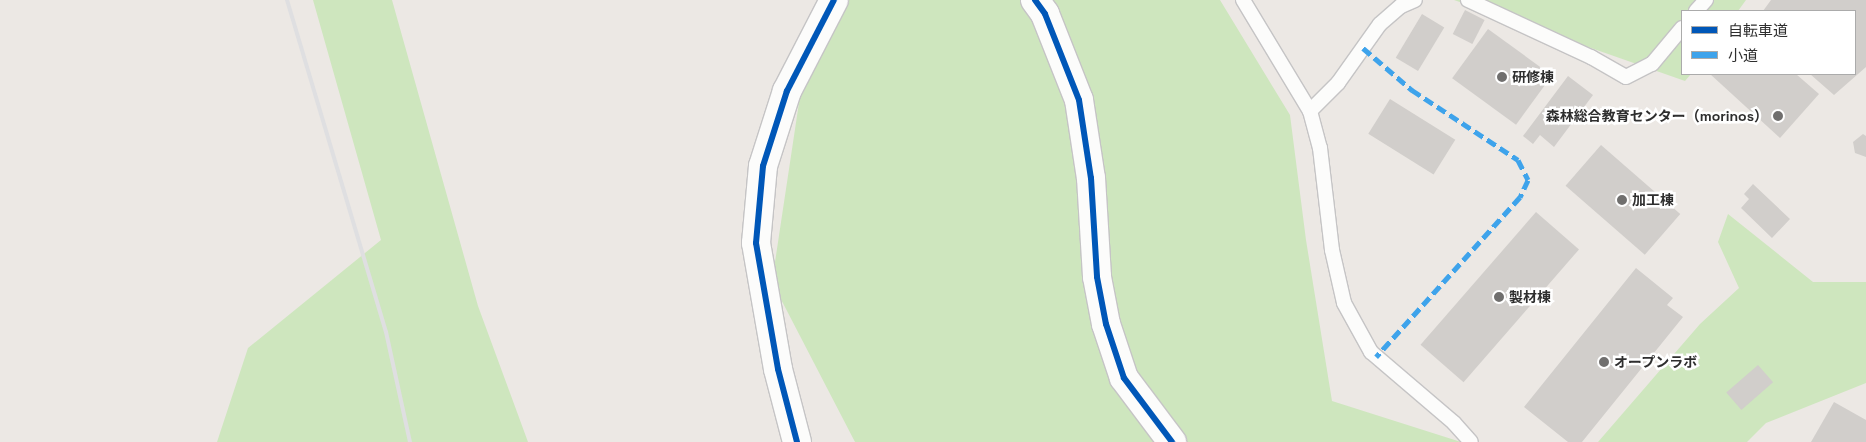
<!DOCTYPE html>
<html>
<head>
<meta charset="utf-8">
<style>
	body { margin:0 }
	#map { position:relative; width:1866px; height:442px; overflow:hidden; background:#ece8e4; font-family:"Space Grotesk","Noto Sans JP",sans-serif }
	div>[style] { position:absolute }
	.green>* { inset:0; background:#cee6be }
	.building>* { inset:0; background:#d1cecb; transform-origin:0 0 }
	.roads { filter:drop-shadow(1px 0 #c5c4c5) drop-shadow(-1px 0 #c5c4c5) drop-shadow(0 1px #c5c4c5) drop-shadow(0 -1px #c5c4c5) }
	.service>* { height:14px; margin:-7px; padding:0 7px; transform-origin:7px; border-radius:7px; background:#fcfcfb }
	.minor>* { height:28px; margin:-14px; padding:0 14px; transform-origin:14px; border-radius:14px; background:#fcfcfb }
	.tertiary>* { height:28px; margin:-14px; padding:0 14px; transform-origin:14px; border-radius:14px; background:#fcfcfb }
	.rail>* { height:4px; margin:-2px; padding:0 2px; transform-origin:2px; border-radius:2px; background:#dfdfe1 }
	.quiet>* { height:5px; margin-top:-2.5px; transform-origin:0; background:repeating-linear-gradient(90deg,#3ea3eb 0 10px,transparent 0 15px) }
	.cycleway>* { height:6px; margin:-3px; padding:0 3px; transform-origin:3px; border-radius:3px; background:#0057b8 }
	.dots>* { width:14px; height:14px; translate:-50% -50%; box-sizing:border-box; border:2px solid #fff; border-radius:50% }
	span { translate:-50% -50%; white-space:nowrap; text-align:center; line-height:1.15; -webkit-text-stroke:5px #fff; paint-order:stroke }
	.poi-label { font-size:14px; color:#2e2e2e; font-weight:700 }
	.left { translate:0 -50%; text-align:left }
	.right { translate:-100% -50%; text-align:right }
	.legend { position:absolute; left:1681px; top:10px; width:175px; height:65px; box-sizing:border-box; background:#fff; border:1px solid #ababab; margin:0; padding:6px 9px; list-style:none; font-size:15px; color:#2e2e2e }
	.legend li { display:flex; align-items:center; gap:10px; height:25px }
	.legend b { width:25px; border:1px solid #ababab }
</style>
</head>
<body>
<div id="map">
	<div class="green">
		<div style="clip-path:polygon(313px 0,392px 0,478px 306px,528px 442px,217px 442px,248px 348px,381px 240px)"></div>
		<div style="clip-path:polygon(848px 0,1220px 0,1290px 115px,1306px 240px,1332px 401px,1461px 442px,855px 442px,772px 282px,800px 96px)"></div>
		<div style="clip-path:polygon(1454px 0,1746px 0,1738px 11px,1682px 11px,1682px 74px,1691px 74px,1685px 81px)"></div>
		<div style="clip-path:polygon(1728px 214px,1813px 282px,1866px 282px,1866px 383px,1766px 423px,1747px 442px,1598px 442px,1700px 324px,1739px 288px,1718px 242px)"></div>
	</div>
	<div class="building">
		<div style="clip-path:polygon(1771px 0,1866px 0,1866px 67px,1834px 95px,1810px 74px,1855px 74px,1855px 11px,1763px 11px)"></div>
		<div style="left:1465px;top:10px;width:22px;height:27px;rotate:27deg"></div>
		<div style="left:1422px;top:14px;width:26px;height:51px;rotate:31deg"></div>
		<div style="left:1488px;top:29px;width:79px;height:61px;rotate:36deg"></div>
		<div style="clip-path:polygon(1710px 74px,1796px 74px,1819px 94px,1780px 138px)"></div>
		<div style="clip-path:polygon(1568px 76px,1593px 95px,1554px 147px,1540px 135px,1533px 144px,1523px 136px)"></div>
		<div style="left:1390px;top:99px;width:77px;height:41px;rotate:32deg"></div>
		<div style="clip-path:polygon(1863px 134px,1866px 136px,1866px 157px,1855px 153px,1853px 142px)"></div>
		<div style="left:1601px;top:145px;width:105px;height:54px;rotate:41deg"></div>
		<div style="clip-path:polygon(1753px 184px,1790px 219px,1772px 238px,1741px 208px,1749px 199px,1744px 194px)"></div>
		<div style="left:1536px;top:212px;width:57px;height:176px;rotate:41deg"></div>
		<div style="clip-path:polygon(1636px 268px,1673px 298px,1667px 305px,1683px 317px,1582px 442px,1568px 442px,1524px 407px)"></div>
		<div style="left:1758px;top:365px;width:23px;height:42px;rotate:49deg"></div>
		<div style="clip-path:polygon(1834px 402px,1866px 420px,1866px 442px,1811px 442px)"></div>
	</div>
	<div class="roads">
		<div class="service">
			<div style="left:1243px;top:0;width:130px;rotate:58.9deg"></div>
			<div style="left:1310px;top:111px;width:38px;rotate:75deg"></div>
			<div style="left:1320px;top:148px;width:103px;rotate:83.3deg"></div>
			<div style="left:1332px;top:250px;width:54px;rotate:77.2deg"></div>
			<div style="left:1344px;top:303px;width:56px;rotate:61.1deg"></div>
			<div style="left:1371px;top:352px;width:109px;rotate:40.5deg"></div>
			<div style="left:1454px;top:423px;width:25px;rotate:48deg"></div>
			<div style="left:1468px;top:0;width:136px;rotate:24.9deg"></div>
			<div style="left:1591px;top:57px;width:40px;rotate:29.7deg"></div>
			<div style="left:1626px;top:77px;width:29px;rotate:-27deg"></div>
			<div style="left:1652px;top:64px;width:47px;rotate:-50.2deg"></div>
			<div style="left:1696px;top:11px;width:15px;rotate:-48deg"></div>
			<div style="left:1310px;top:111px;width:40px;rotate:-45deg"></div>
			<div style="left:1338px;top:83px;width:72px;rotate:-54.6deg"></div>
			<div style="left:1380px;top:24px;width:28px;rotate:-41deg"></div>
			<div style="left:1401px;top:6px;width:15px;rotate:-23deg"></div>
		</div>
		<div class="minor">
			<div style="left:797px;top:442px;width:75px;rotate:-104.6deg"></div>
			<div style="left:778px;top:369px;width:128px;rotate:-99.9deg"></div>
			<div style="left:756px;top:243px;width:77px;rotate:-84.8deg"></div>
			<div style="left:763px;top:166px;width:79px;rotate:-72.3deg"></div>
			<div style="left:787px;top:91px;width:102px;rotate:-62.7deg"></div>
		</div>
		<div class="tertiary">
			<div style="left:1035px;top:0;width:17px;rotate:54deg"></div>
			<div style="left:1045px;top:14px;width:92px;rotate:68.4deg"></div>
			<div style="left:1079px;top:100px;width:79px;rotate:81.3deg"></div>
			<div style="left:1091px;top:178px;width:99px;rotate:86.5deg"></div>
			<div style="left:1097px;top:277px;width:48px;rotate:79.2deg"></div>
			<div style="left:1106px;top:324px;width:57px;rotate:71.6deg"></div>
			<div style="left:1124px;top:378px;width:80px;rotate:53.1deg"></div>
		</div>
	</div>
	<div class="rail">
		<div style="left:287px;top:0;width:346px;rotate:73.4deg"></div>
		<div style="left:386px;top:332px;width:113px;rotate:77.7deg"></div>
	</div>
	<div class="quiet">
		<div style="left:1363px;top:48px;width:65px;rotate:40.6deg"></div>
		<div style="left:1412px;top:90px;width:127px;rotate:33.4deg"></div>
		<div style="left:1518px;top:160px;width:22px;rotate:63deg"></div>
		<div style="left:1528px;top:180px;width:19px;rotate:115deg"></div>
		<div style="left:1520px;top:197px;width:215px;rotate:132deg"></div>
	</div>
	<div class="cycleway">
		<div style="left:1035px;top:0;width:17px;rotate:54deg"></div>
		<div style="left:1045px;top:14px;width:92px;rotate:68.4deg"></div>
		<div style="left:1079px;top:100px;width:79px;rotate:81.3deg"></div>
		<div style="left:1091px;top:178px;width:99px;rotate:86.5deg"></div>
		<div style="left:1097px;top:277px;width:48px;rotate:79.2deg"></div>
		<div style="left:1106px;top:324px;width:57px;rotate:71.6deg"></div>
		<div style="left:1124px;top:378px;width:80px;rotate:53.1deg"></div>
		<div style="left:797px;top:442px;width:75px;rotate:-104.6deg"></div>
		<div style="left:778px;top:369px;width:128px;rotate:-99.9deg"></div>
		<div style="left:756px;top:243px;width:77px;rotate:-84.8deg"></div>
		<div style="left:763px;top:166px;width:79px;rotate:-72.3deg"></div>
		<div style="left:787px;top:91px;width:102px;rotate:-62.7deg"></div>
	</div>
	<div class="dots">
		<div style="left:1502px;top:77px;background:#706f6e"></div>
		<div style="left:1778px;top:116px;background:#706f6e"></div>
		<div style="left:1622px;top:200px;background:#706f6e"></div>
		<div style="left:1499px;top:297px;background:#706f6e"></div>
		<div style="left:1604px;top:362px;background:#706f6e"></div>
	</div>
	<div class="poi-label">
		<span class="left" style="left:1512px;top:77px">研修棟</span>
		<span class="right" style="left:1768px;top:116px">森林総合教育センター（morinos）</span>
		<span class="left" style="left:1632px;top:200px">加工棟</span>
		<span class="left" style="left:1509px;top:297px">製材棟</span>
		<span class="left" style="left:1614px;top:362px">オープンラボ</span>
	</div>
	<ul class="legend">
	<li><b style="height:6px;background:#0057b8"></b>自転車道</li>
	<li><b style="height:6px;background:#3ea3eb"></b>小道</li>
	</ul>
</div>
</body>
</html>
